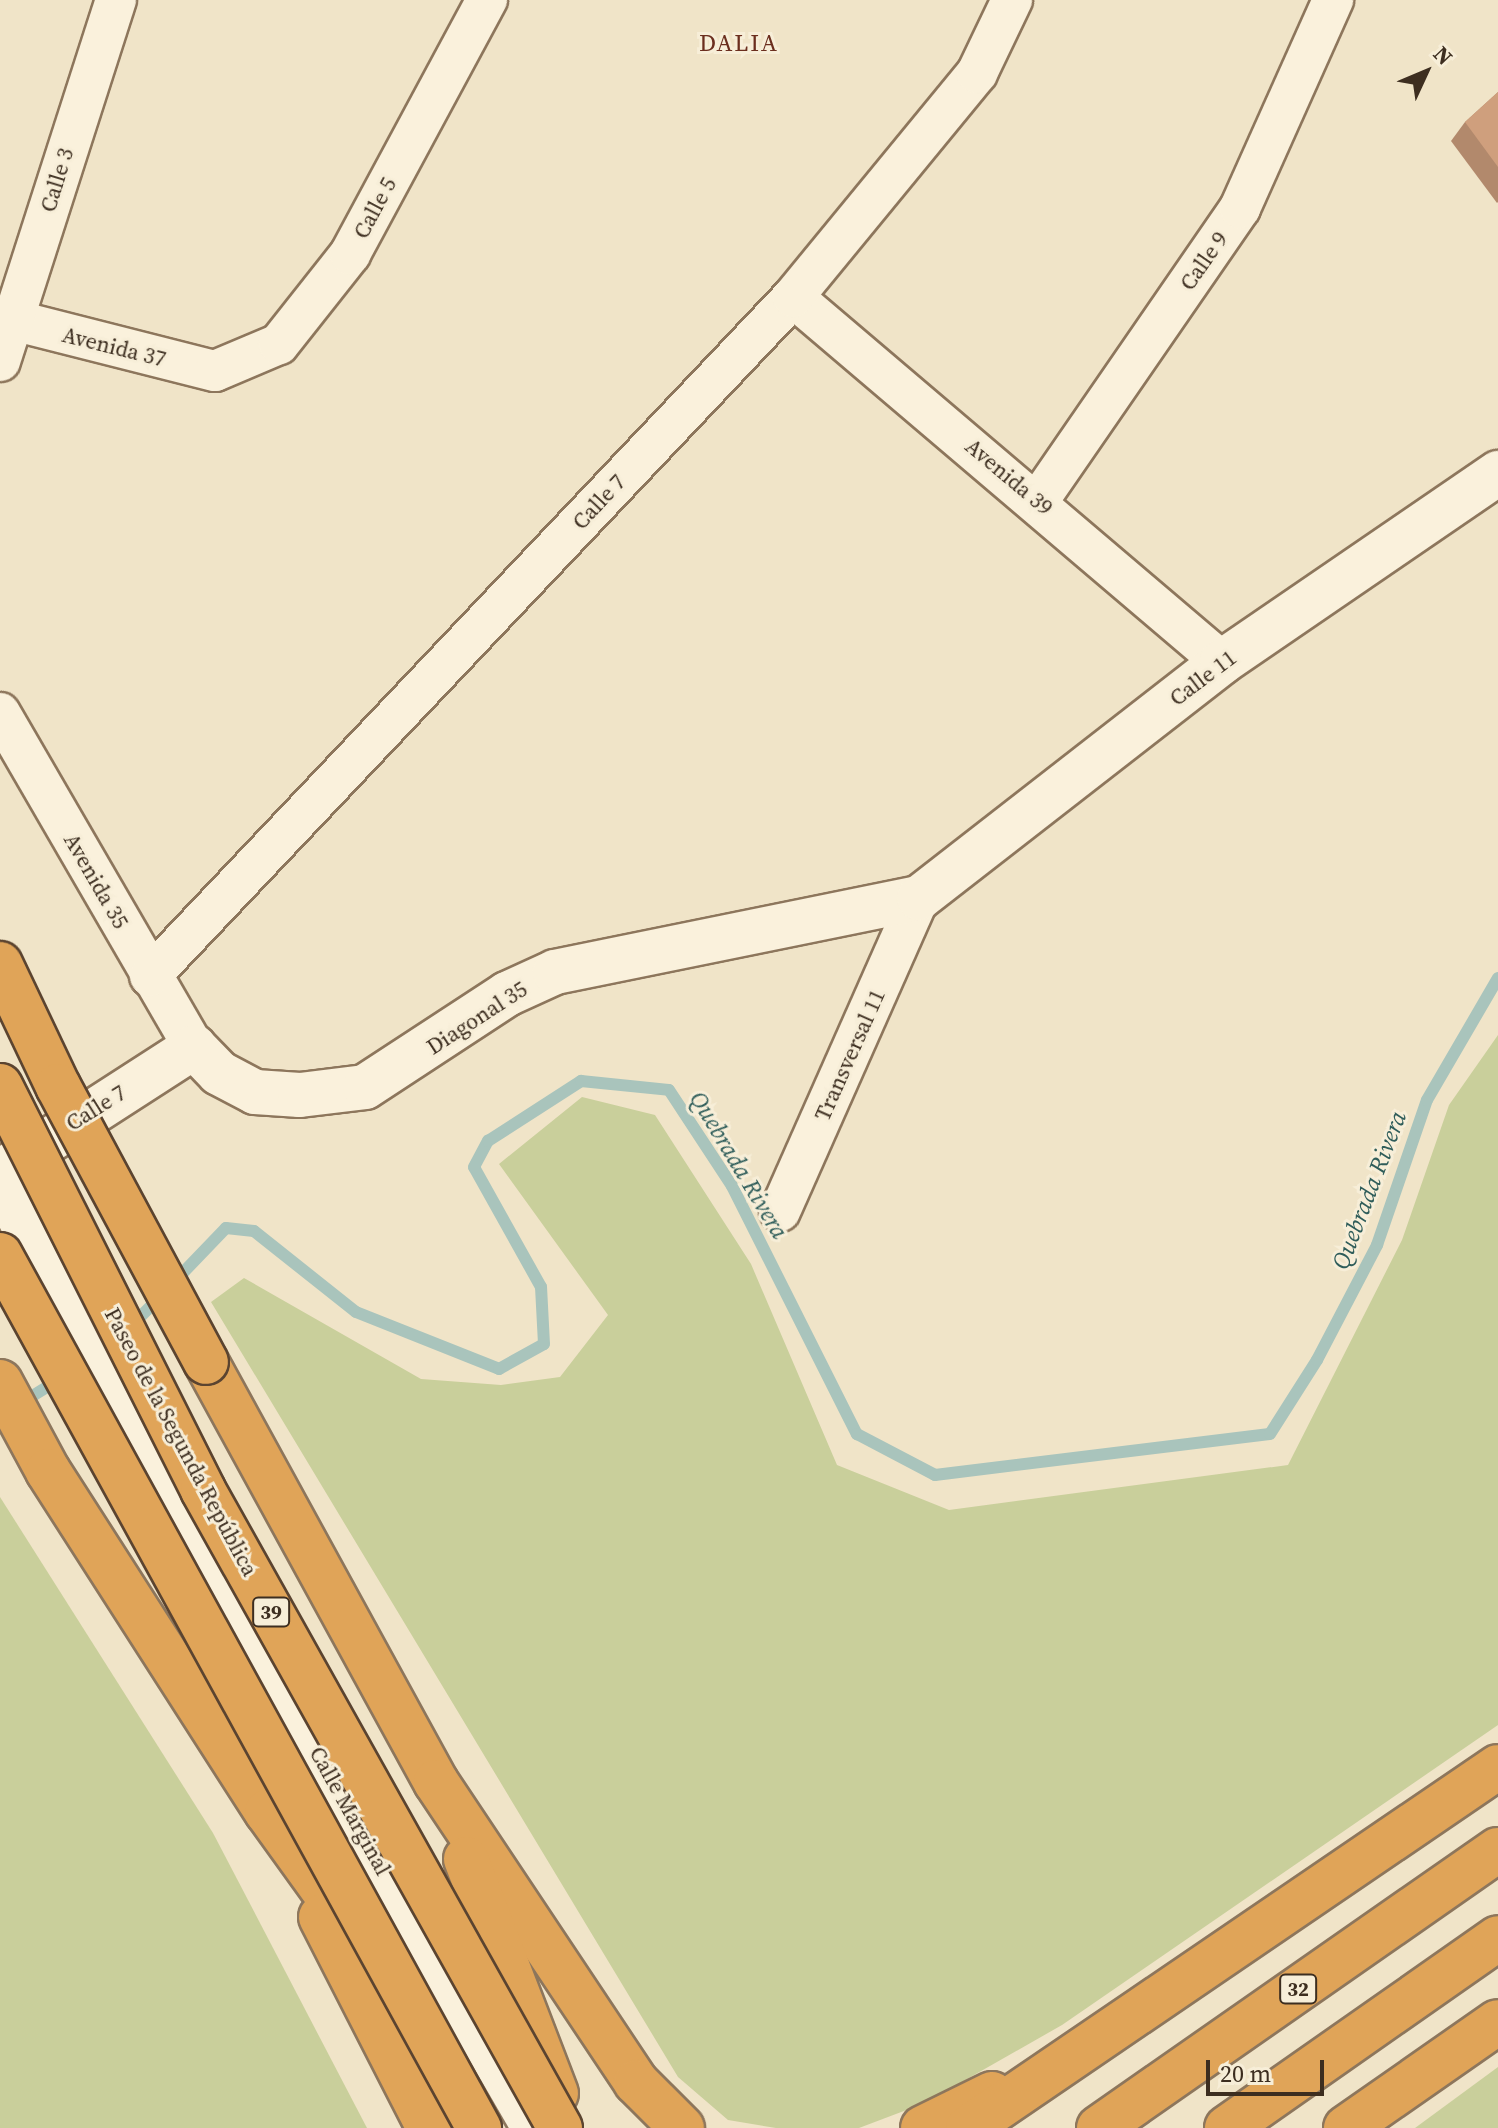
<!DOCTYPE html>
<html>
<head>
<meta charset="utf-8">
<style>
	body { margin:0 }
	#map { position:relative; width:1498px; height:2128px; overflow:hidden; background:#f0e4c8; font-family:"Source Serif 4",serif }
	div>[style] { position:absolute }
	.green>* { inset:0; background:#c9cf9b }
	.stream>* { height:12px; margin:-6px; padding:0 6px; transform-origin:6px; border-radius:6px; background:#a9c4bc }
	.roads { filter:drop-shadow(2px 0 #8d765c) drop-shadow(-2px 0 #8d765c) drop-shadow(0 2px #8d765c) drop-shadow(0 -2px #8d765c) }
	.street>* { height:40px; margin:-20px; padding:0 20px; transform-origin:20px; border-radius:20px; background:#faf1dc }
	.secondary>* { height:44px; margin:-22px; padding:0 22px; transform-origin:22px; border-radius:22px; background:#faf1dc }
	.highway>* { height:44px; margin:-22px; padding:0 22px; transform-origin:22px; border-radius:22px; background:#e0a458 }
	.bridges { filter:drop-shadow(2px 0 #5b4430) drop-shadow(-2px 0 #5b4430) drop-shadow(0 2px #5b4430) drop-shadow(0 -2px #5b4430) }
	.highway-bridge>* { height:44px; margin:-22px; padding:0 22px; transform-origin:22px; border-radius:22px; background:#e0a458 }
	.wall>* { inset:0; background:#b2896c }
	.building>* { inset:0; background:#cf9f7d }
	span { translate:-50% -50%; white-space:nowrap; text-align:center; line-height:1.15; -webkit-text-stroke:6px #f7eed8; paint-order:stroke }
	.shield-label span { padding:2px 6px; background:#f7eed8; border:2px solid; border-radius:6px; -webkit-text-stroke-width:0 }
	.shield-label { font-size:20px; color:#3d2e20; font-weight:700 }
	.street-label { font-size:22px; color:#3d2e20 }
	.neighbourhood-label { font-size:24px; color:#6b2e1e; letter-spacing:2px }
	.water-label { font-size:24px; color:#2f5d5a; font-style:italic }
	.north { position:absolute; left:1386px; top:32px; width:80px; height:80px; -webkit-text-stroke:6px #f7eed8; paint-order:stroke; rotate:46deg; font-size:22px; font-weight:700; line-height:32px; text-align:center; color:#3d2e20 }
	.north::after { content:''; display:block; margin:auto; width:28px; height:36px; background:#3d2e20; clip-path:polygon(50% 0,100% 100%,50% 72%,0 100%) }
	.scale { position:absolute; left:1206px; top:2060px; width:118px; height:36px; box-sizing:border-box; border:4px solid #3d2e20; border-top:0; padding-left:10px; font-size:24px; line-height:28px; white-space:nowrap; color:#3d2e20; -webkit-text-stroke:6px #f7eed8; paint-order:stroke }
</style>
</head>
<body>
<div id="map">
	<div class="green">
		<div style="clip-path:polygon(1498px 1035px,1498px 1725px,1062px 2025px,925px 2103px,859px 2128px,776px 2128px,728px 2120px,678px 2077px,211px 1302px,244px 1278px,421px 1379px,501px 1385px,560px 1377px,608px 1315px,499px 1164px,582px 1097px,655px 1115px,751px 1264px,837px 1465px,949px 1510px,1288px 1465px,1402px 1240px,1449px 1105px)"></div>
		<div style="clip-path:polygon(0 1497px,213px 1833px,367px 2128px,0 2128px)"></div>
		<div style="clip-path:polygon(1498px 2067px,1498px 2128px,1415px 2128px)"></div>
	</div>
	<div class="stream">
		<div style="left:174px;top:1282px;width:75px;rotate:-46.1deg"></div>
		<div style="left:226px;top:1228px;width:28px;rotate:6deg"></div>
		<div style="left:254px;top:1231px;width:130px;rotate:38.5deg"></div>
		<div style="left:356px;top:1312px;width:154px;rotate:21.7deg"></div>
		<div style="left:499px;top:1369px;width:51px;rotate:-29.1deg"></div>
		<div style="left:544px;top:1344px;width:57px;rotate:-93deg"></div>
		<div style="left:541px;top:1287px;width:137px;rotate:-119.2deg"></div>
		<div style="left:474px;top:1167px;width:30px;rotate:-62deg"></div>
		<div style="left:488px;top:1141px;width:111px;rotate:-32.8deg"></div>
		<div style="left:581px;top:1081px;width:88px;rotate:5.8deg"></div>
		<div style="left:669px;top:1090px;width:115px;rotate:56.7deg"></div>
		<div style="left:732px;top:1186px;width:278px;rotate:63.3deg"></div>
		<div style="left:857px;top:1434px;width:88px;rotate:27.7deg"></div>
		<div style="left:935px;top:1475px;width:337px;rotate:-7deg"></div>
		<div style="left:1270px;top:1434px;width:88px;rotate:-57.6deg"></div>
		<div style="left:1317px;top:1360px;width:130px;rotate:-62.4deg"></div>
		<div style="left:1377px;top:1245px;width:153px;rotate:-71deg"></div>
		<div style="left:1427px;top:1100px;width:141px;rotate:-59.8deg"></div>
		<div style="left:129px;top:1328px;width:45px;rotate:-45deg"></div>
		<div style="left:21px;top:1403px;width:46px;rotate:-31.6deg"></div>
	</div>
	<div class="roads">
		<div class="street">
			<div style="left:793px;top:297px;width:563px;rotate:40.39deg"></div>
			<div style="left:13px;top:320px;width:208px;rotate:14.2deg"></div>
			<div style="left:215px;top:371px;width:69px;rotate:-22.9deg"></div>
			<div style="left:279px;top:344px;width:115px;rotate:-51.7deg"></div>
			<div style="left:350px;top:254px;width:289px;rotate:-61.7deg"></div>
			<div style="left:0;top:361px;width:379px;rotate:-72.2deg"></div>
			<div style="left:1038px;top:501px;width:356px;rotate:-55.4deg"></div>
			<div style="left:1240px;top:208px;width:228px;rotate:-65.9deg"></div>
			<div style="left:0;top:713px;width:386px;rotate:59.9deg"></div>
			<div style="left:150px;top:976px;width:935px;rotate:-46.56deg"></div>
			<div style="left:793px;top:297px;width:290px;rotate:-50.6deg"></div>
			<div style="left:977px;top:73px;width:81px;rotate:-64.4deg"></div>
			<div style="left:0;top:1184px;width:140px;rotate:62.9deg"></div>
			<div style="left:64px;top:1309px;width:164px;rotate:59.5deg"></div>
			<div style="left:780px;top:1211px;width:342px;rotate:-66.1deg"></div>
			<div style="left:144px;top:1411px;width:84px;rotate:68.3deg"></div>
			<div style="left:175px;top:1489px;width:385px;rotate:61.6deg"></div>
			<div style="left:358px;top:1828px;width:347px;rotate:59.9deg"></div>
		</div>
		<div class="secondary">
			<div style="left:0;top:1172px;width:231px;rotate:-32.8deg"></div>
			<div style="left:194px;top:1047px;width:36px;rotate:46deg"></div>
			<div style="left:219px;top:1073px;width:41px;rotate:27.8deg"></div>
			<div style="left:255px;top:1092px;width:45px;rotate:3.8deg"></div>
			<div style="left:300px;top:1095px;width:65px;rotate:-7deg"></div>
			<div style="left:365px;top:1087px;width:170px;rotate:-33.2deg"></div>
			<div style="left:507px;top:994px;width:53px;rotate:-24.6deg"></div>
			<div style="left:555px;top:972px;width:371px;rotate:-11.5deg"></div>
			<div style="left:919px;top:898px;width:384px;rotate:-37.9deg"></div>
			<div style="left:1222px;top:662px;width:335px;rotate:-34.4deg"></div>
		</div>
		<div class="highway">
			<div style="left:206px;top:1362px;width:479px;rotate:61.3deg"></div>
			<div style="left:436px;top:1782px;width:361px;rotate:56.3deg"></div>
			<div style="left:636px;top:2082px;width:65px;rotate:45deg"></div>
			<div style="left:0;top:1382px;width:101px;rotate:61.7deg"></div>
			<div style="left:48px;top:1471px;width:405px;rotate:57.3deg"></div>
			<div style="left:267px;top:1812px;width:159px;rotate:54.2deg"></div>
			<div style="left:466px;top:1859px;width:251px;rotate:69deg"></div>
			<div style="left:321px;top:1917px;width:237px;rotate:62.9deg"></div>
			<div style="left:923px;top:2128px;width:77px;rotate:-26.2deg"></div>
			<div style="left:968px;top:2128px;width:641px;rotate:-34.26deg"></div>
			<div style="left:1099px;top:2128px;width:486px;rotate:-34.9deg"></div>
			<div style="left:1227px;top:2128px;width:331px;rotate:-35deg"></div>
			<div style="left:1346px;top:2128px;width:185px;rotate:-34.9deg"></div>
		</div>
	</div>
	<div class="bridges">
		<div class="highway-bridge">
			<div style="left:0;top:964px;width:135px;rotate:64.6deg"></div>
			<div style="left:58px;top:1086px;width:313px;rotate:61.8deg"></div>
			<div style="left:0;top:1086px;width:452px;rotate:63.3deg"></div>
			<div style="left:203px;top:1490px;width:731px;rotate:60.77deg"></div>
			<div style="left:0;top:1255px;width:996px;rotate:61.25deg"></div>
		</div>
	</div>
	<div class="wall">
		<div style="clip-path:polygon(1498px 92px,1498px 202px,1497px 203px,1451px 141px,1465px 122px)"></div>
	</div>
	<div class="building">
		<div style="clip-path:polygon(1498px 92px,1498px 167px,1465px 122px)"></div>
	</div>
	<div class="shield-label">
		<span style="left:271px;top:1612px">39</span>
		<span style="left:1298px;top:1989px">32</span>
	</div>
	<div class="street-label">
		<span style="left:57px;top:180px;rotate:-73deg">Calle 3</span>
		<span style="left:375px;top:208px;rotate:-62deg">Calle 5</span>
		<span style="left:1204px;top:261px;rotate:-55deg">Calle 9</span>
		<span style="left:114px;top:347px;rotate:14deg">Avenida 37</span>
		<span style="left:1009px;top:477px;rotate:40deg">Avenida 39</span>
		<span style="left:599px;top:502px;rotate:-47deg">Calle 7</span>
		<span style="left:1203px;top:678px;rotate:-37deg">Calle 11</span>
		<span style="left:96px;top:881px;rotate:60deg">Avenida 35</span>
		<span style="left:477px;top:1018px;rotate:-33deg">Diagonal 35</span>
		<span style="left:850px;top:1055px;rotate:-66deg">Transversal 11</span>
		<span style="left:96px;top:1108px;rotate:-32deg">Calle 7</span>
		<span style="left:181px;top:1442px;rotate:62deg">Paseo de la Segunda República</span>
		<span style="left:350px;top:1811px;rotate:61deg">Calle Marginal</span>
	</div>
	<div class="neighbourhood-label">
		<span style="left:739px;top:43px">DALIA</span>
	</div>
	<div class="water-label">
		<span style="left:739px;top:1165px;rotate:59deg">Quebrada Rivera</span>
		<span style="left:1369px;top:1190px;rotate:-69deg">Quebrada Rivera</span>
	</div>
	<div class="north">N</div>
	<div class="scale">20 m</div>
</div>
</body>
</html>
